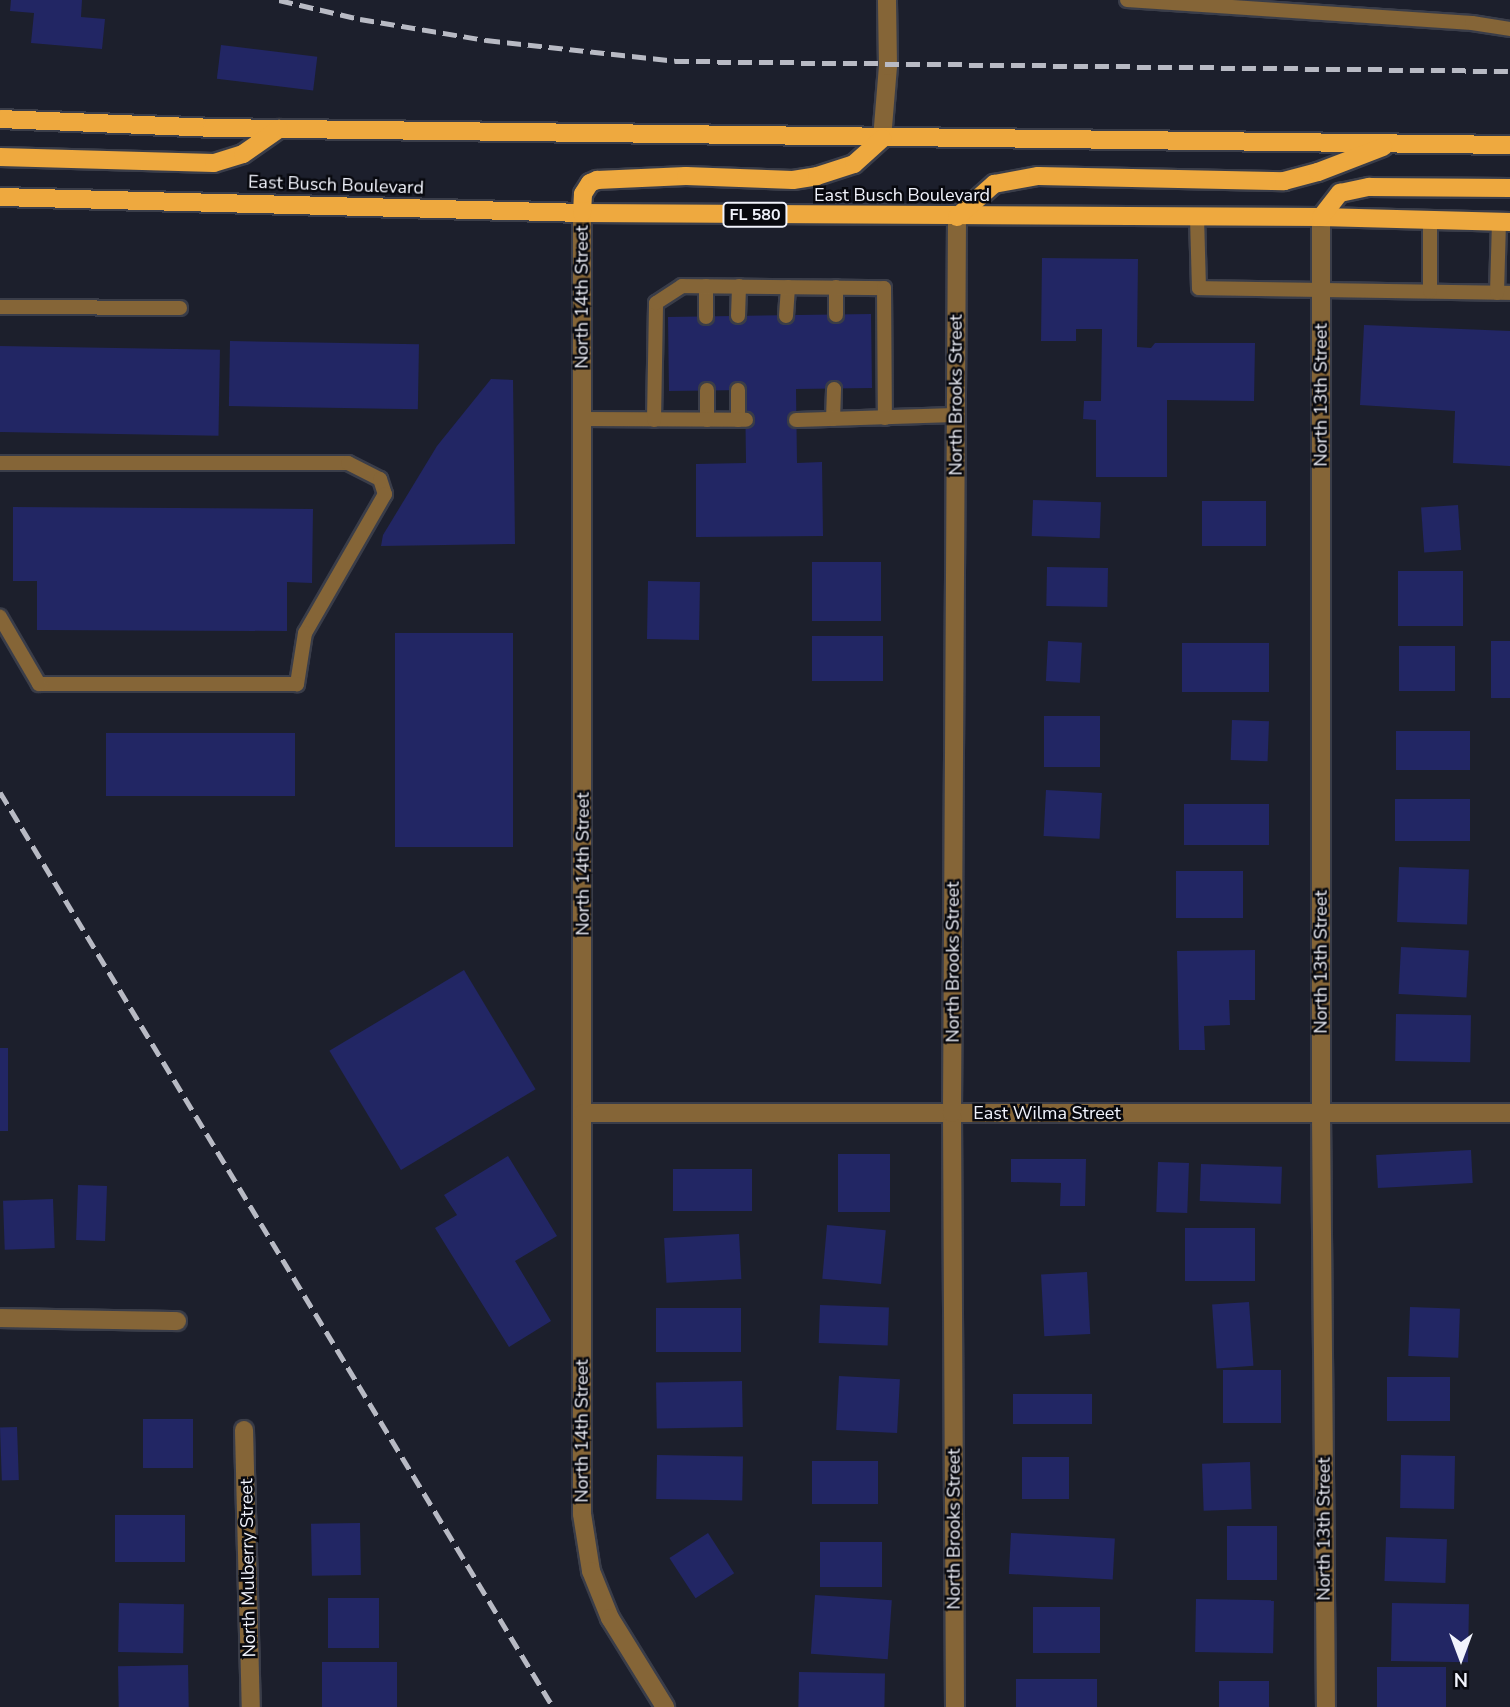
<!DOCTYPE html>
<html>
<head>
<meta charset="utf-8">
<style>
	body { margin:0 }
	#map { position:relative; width:1510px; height:1707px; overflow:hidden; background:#1c1f2c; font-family:"Nunito Sans",sans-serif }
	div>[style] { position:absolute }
	.building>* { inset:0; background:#222664; transform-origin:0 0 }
	.roads { filter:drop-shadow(2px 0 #3a3d49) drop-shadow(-2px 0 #3a3d49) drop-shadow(0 2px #3a3d49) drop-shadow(0 -2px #3a3d49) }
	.service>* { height:14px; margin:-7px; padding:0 7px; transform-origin:7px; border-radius:7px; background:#856537 }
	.minor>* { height:18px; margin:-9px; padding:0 9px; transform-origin:9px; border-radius:9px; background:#856537 }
	.primary>* { height:18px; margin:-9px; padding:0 9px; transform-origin:9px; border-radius:9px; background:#eea93f }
	.rail>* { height:5px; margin-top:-2.5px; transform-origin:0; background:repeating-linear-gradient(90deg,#b8bac4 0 14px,transparent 0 21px) }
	span { translate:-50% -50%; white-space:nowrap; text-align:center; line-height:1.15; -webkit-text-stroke:5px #08090f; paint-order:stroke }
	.shield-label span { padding:2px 5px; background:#08090f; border:2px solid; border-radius:5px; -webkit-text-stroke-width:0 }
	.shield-label { font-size:16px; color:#f1f3fc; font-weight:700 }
	.street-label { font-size:18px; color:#f1f3fc }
	.north { position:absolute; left:1426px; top:1623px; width:70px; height:70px; -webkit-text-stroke:5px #08090f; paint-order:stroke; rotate:180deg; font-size:19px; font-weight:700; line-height:28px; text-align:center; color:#f1f3fc }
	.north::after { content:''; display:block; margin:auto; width:24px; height:32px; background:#f1f3fc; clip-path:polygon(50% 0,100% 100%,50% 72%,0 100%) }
</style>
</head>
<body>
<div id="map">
	<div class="building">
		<div style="clip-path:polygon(11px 0,82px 0,81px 17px,105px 19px,102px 49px,31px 43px,34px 13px,10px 11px)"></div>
		<div style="left:221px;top:45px;width:97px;height:34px;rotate:7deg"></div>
		<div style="clip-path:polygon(1042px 258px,1138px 259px,1137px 347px,1151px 348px,1155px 343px,1255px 343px,1254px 401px,1167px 400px,1167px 477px,1096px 477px,1096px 420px,1083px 419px,1084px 401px,1101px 401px,1102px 329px,1076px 329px,1076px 341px,1041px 341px)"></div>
		<div style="clip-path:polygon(871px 314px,872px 388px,796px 389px,797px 463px,822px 462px,823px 536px,696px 537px,696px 464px,746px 463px,745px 390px,669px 391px,668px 317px)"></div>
		<div style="clip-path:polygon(1364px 325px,1510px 331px,1510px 466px,1453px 463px,1455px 411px,1360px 405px)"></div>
		<div style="left:230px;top:341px;width:189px;height:65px;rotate:1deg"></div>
		<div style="left:0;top:346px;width:220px;height:86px;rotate:1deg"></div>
		<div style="clip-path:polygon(491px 379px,513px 380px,515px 544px,381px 546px,383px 535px,437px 446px)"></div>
		<div style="left:1033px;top:500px;width:68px;height:36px;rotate:2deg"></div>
		<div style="left:1202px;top:501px;width:64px;height:45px"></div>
		<div style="left:1458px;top:505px;width:45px;height:37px;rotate:86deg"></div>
		<div style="clip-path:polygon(13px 507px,313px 509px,312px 583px,287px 582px,287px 631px,37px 630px,37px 581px,13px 581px)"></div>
		<div style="left:881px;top:562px;width:59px;height:69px;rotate:90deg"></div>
		<div style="left:1047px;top:567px;width:61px;height:39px;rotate:1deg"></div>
		<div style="left:1398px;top:571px;width:65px;height:55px"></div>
		<div style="left:648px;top:581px;width:52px;height:58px;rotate:1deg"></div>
		<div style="left:395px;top:633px;width:118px;height:214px"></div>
		<div style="left:883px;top:636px;width:45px;height:71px;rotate:90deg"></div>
		<div style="left:1048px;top:641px;width:34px;height:40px;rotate:3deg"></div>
		<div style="left:1491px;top:641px;width:19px;height:57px"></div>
		<div style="left:1182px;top:643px;width:87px;height:49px"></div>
		<div style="left:1399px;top:646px;width:56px;height:45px"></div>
		<div style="left:1044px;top:716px;width:56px;height:51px"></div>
		<div style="left:1232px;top:720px;width:37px;height:40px;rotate:2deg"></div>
		<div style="left:1396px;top:731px;width:74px;height:39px"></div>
		<div style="left:106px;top:733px;width:189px;height:63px"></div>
		<div style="left:1046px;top:790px;width:56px;height:46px;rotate:3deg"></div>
		<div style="left:1395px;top:799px;width:75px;height:42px"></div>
		<div style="left:1184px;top:804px;width:85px;height:41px"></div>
		<div style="left:1399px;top:867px;width:70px;height:55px;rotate:2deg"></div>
		<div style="left:1176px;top:871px;width:67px;height:47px"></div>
		<div style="left:1401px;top:947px;width:68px;height:47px;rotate:3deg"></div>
		<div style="clip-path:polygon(1255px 950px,1255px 1000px,1229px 1000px,1230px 1025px,1204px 1026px,1205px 1050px,1179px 1050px,1177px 951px)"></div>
		<div style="left:464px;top:970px;width:139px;height:157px;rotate:59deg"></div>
		<div style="left:1396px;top:1014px;width:75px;height:47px;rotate:1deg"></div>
		<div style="left:0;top:1048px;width:8px;height:83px"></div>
		<div style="left:1471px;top:1150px;width:33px;height:95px;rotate:87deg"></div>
		<div style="left:838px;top:1154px;width:52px;height:58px"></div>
		<div style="clip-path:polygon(508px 1156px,557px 1236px,515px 1261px,551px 1321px,509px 1347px,435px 1228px,457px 1215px,444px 1195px)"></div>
		<div style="clip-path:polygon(1011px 1159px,1086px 1159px,1085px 1206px,1060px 1206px,1061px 1183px,1011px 1182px)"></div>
		<div style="left:1158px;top:1162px;width:31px;height:50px;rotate:2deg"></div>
		<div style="left:1201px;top:1164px;width:81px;height:37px;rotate:2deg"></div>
		<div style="left:752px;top:1169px;width:42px;height:79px;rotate:90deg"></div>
		<div style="left:78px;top:1185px;width:29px;height:55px;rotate:2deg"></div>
		<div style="left:53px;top:1199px;width:49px;height:50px;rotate:88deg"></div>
		<div style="left:827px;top:1225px;width:59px;height:54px;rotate:5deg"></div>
		<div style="left:1185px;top:1228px;width:70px;height:53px"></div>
		<div style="left:739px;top:1234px;width:45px;height:75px;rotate:87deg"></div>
		<div style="left:1087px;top:1272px;width:62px;height:46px;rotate:87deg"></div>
		<div style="left:1249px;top:1302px;width:64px;height:37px;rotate:86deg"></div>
		<div style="left:820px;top:1305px;width:69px;height:38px;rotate:2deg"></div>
		<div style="left:1410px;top:1307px;width:50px;height:49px;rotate:2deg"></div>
		<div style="left:741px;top:1308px;width:44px;height:85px;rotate:90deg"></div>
		<div style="left:1223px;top:1370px;width:58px;height:53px"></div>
		<div style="left:839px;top:1376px;width:61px;height:54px;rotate:3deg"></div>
		<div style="left:1387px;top:1377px;width:63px;height:44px"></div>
		<div style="left:742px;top:1381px;width:46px;height:86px;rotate:89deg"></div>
		<div style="left:1092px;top:1394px;width:30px;height:79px;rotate:90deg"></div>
		<div style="left:193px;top:1419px;width:49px;height:50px;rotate:90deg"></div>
		<div style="left:17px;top:1427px;width:53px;height:17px;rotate:88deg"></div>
		<div style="left:657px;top:1455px;width:86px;height:44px;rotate:1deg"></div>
		<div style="left:1401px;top:1455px;width:54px;height:53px;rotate:1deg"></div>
		<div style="left:1022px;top:1457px;width:47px;height:42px"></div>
		<div style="left:812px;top:1461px;width:66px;height:43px"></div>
		<div style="left:1250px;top:1462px;width:47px;height:48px;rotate:88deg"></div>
		<div style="left:185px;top:1515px;width:47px;height:70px;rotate:90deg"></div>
		<div style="left:360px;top:1523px;width:52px;height:49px;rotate:89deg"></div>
		<div style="left:1227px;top:1526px;width:50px;height:54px"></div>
		<div style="left:708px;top:1533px;width:48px;height:46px;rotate:57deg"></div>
		<div style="left:1011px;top:1533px;width:104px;height:41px;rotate:3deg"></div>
		<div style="left:1386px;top:1537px;width:61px;height:44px;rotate:2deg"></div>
		<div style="left:820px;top:1542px;width:62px;height:45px"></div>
		<div style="left:815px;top:1595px;width:77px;height:59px;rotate:4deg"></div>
		<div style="left:328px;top:1598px;width:51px;height:50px"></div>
		<div style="left:1196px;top:1599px;width:78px;height:53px;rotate:1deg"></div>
		<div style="left:119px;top:1603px;width:65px;height:49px;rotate:1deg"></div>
		<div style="left:1392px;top:1603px;width:77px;height:58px;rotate:1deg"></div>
		<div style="left:1100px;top:1607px;width:46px;height:67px;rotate:90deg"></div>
		<div style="left:397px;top:1662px;width:45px;height:75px;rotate:90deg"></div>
		<div style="left:188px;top:1665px;width:42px;height:70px;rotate:89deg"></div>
		<div style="left:1446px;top:1667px;width:40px;height:69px;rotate:90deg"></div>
		<div style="left:799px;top:1672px;width:86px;height:35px;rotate:1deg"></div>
		<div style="left:1016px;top:1679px;width:81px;height:28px"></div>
		<div style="left:1269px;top:1681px;width:26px;height:50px;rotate:90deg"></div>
	</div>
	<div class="roads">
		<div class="service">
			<div style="left:1127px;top:0;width:346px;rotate:3.8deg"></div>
			<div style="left:1472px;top:23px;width:38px;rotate:9deg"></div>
			<div style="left:1197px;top:217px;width:71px;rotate:88.4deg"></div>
			<div style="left:1199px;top:288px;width:311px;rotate:0.9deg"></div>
			<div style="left:706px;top:286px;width:31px;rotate:90deg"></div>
			<div style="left:836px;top:287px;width:28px;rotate:90deg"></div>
			<div style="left:1430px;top:291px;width:71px;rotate:-90deg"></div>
			<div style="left:1497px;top:293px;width:71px;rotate:-88.4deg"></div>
			<div style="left:0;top:307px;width:180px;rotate:0.3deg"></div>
			<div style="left:738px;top:316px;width:30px;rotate:-88deg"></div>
			<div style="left:786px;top:316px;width:29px;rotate:-86deg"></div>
			<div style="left:707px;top:390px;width:30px;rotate:90deg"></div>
			<div style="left:738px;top:390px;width:30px;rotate:90deg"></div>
			<div style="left:582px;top:419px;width:164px;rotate:0.3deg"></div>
			<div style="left:833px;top:419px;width:30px;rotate:-88deg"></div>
			<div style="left:654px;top:420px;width:117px;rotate:-89deg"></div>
			<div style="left:656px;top:303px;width:31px;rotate:-33deg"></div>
			<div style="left:682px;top:286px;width:202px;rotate:0.6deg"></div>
			<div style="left:884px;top:288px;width:130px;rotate:89.6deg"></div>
			<div style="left:796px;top:420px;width:160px;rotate:-1.8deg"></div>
			<div style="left:0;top:463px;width:348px"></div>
			<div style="left:348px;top:463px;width:36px;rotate:27deg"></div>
			<div style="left:380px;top:479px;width:16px;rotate:72deg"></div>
			<div style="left:385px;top:494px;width:160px;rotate:119.9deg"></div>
			<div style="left:305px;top:633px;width:52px;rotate:98.9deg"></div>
			<div style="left:297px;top:684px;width:258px;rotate:180deg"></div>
			<div style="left:39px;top:684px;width:78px;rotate:-120.2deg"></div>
		</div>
		<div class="minor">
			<div style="left:882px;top:139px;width:73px;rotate:-85.3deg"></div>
			<div style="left:888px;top:66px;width:66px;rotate:-90.9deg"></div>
			<div style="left:582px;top:213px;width:1301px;rotate:90deg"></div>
			<div style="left:582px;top:1514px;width:58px;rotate:81deg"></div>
			<div style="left:591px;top:1571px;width:51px;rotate:68deg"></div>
			<div style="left:610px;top:1618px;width:105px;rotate:58.3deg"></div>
			<div style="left:1321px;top:217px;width:897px;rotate:90deg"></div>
			<div style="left:1321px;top:1114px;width:593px;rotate:89.52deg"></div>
			<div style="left:583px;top:1113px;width:927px"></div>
			<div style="left:0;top:1318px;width:177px;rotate:1deg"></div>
			<div style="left:244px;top:1430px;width:277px;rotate:88.6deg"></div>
			<div style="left:955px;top:1707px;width:594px;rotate:-90.29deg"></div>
			<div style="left:952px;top:1113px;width:896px;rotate:-89.68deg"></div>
		</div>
		<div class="primary">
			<div style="left:0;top:119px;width:212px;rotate:2.4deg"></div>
			<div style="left:212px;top:128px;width:1298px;rotate:0.75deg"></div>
			<div style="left:0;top:157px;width:214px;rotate:1.6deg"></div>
			<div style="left:214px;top:163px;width:30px;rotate:-17deg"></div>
			<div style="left:243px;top:154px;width:44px;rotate:-34.8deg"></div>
			<div style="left:0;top:197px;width:582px;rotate:1.57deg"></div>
			<div style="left:582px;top:213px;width:739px;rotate:0.31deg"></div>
			<div style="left:1321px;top:217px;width:189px;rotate:1.5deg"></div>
			<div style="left:582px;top:213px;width:19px;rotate:-87deg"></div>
			<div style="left:583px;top:194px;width:13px;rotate:-58deg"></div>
			<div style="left:590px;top:183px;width:8px;rotate:-23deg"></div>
			<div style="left:597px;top:180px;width:89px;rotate:-2.6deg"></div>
			<div style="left:686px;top:176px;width:107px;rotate:2.1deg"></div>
			<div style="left:793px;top:180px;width:24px;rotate:-9deg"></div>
			<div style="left:817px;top:176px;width:39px;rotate:-18deg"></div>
			<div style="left:854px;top:164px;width:38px;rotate:-42deg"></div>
			<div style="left:957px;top:217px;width:50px;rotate:-41.7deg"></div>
			<div style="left:994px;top:184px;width:45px;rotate:-10.3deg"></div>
			<div style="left:1038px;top:176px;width:246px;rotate:1.2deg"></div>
			<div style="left:1284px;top:181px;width:35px;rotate:-15deg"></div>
			<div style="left:1318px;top:172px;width:70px;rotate:-21deg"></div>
			<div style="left:1321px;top:217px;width:31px;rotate:-52deg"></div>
			<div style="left:1340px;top:193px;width:30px;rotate:-12deg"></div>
			<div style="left:1369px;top:187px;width:141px;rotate:0.4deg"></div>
		</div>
	</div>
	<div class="rail">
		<div style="left:279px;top:0;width:83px;rotate:13.2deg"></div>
		<div style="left:360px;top:19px;width:128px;rotate:9.5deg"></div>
		<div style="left:486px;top:40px;width:190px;rotate:6.3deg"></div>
		<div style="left:675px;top:61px;width:835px;rotate:0.69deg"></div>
		<div style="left:0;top:792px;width:1069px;rotate:58.85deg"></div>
	</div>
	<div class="shield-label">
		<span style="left:755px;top:215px">FL 580</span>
	</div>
	<div class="street-label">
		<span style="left:336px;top:185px;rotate:2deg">East Busch Boulevard</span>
		<span style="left:902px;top:195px">East Busch Boulevard</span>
		<span style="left:582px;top:297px;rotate:-90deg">North 14th Street</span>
		<span style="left:956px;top:395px;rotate:-90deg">North Brooks Street</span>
		<span style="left:1321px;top:395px;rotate:-90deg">North 13th Street</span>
		<span style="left:583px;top:864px;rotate:-90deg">North 14th Street</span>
		<span style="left:953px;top:962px;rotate:-90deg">North Brooks Street</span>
		<span style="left:1321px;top:962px;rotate:-90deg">North 13th Street</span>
		<span style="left:1047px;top:1113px">East Wilma Street</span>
		<span style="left:582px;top:1431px;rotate:-90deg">North 14th Street</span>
		<span style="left:954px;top:1529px;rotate:-90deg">North Brooks Street</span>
		<span style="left:1324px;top:1529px;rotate:-90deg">North 13th Street</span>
		<span style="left:248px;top:1568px;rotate:-91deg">North Mulberry Street</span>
	</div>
	<div class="north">N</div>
</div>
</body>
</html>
